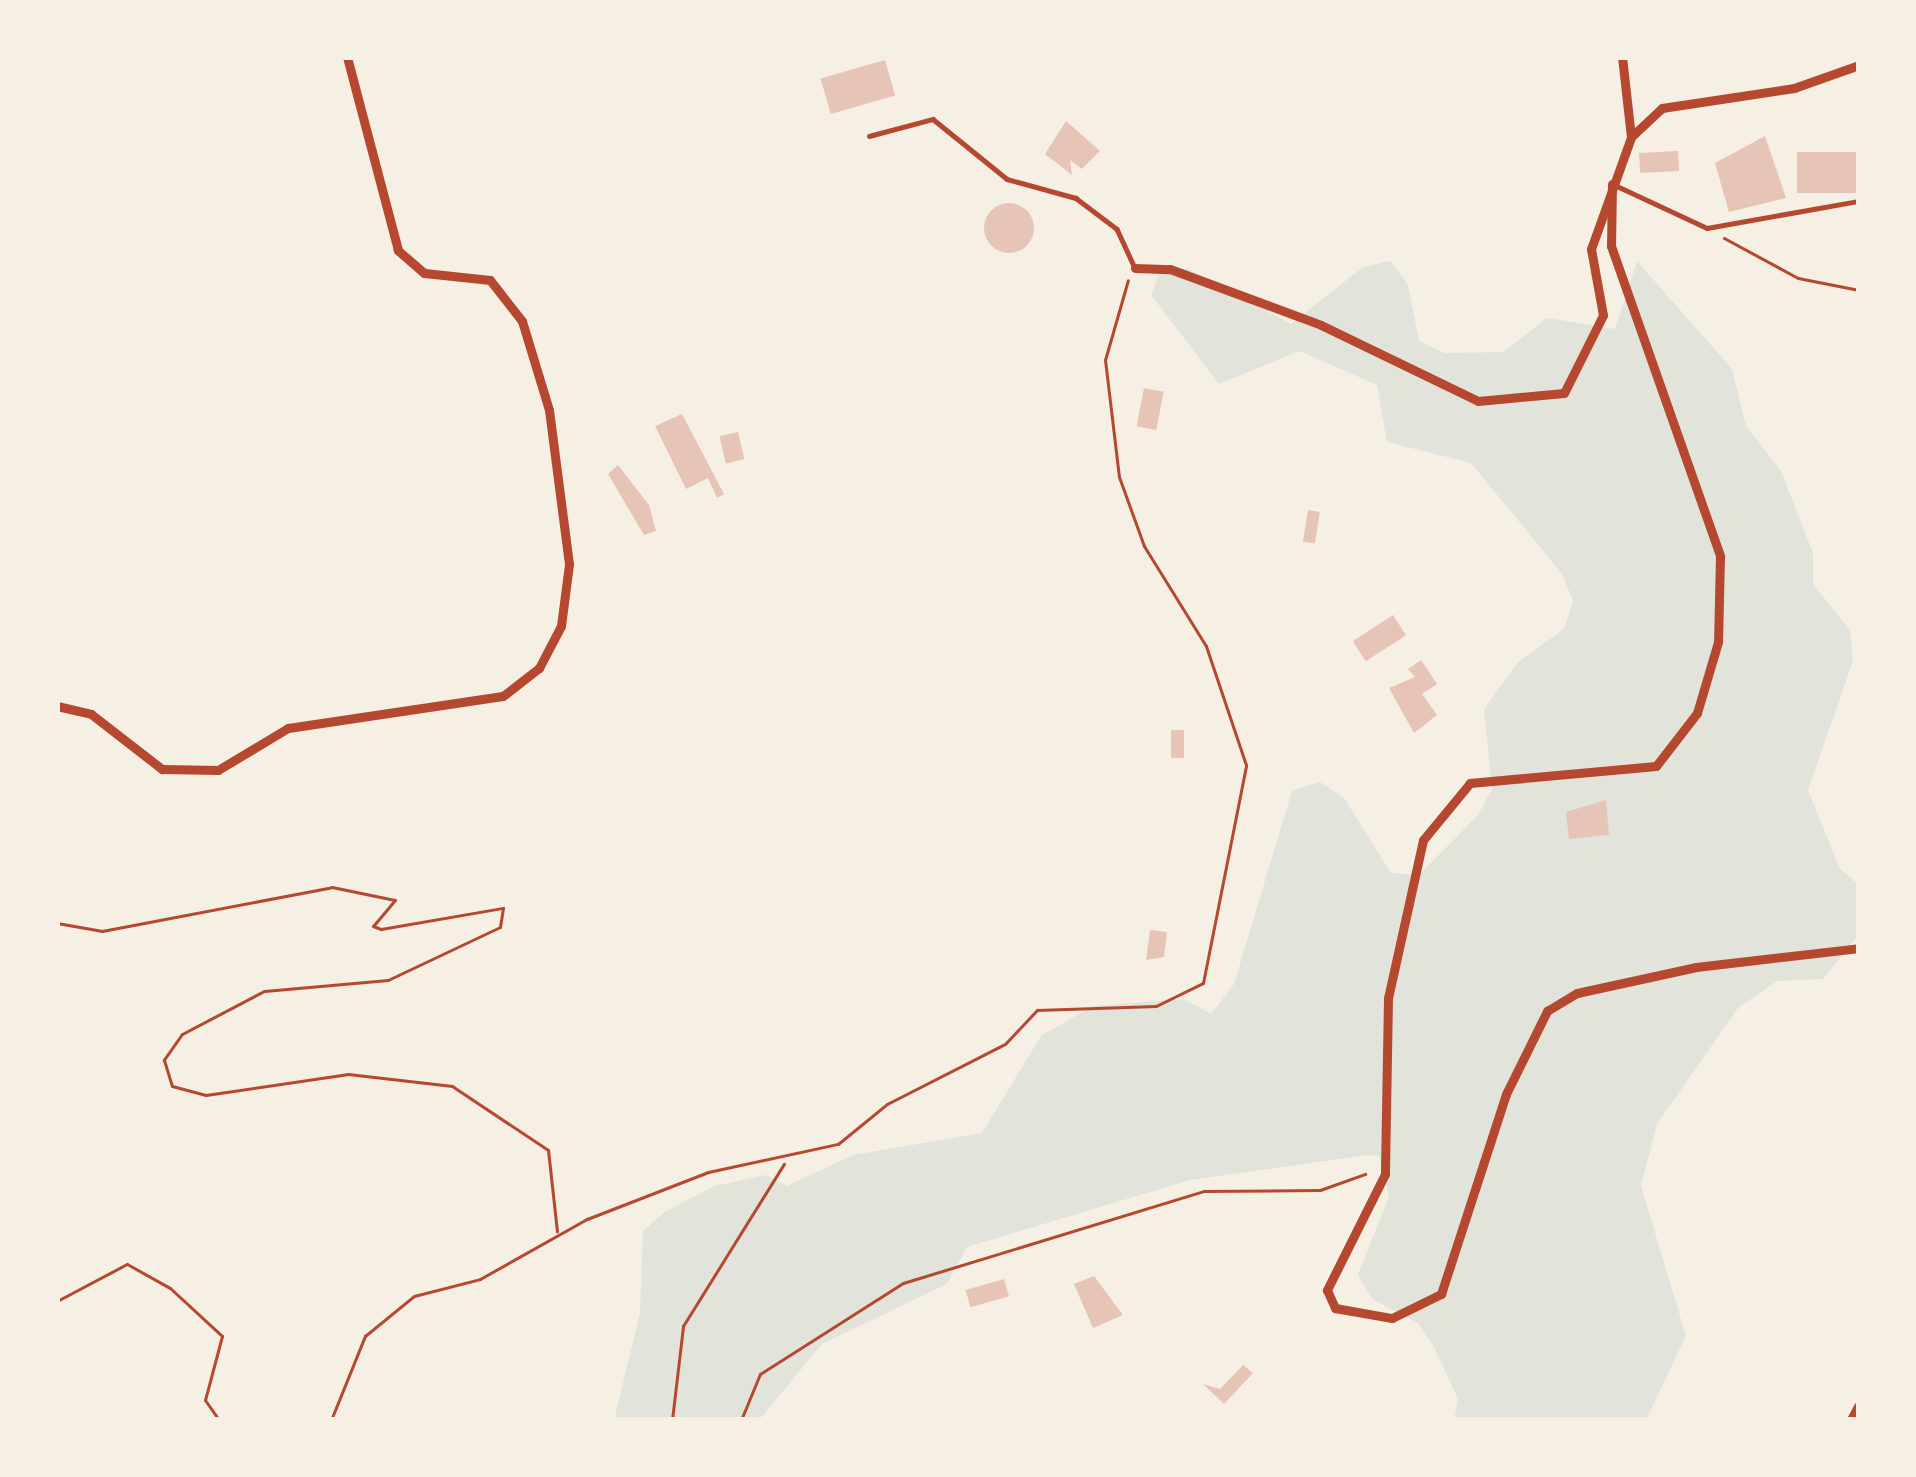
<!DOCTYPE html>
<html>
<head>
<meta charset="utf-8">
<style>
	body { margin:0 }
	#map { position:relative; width:1916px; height:1477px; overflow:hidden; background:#f6efe4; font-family:Commissioner,sans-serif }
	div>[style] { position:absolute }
	.green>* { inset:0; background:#e2e4dc }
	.building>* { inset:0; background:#e6c5b7; transform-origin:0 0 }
	.round { border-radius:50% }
	.path>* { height:3px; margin:-1.5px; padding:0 1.5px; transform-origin:1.5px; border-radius:1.5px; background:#b5482f }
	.service>* { height:4.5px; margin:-2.25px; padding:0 2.25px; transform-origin:2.25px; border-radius:2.25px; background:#b5482f }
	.minor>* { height:9px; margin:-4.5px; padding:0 4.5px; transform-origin:4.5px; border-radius:4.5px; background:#b5482f }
	.tertiary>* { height:10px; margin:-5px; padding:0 5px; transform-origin:5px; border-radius:5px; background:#b5482f }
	span { translate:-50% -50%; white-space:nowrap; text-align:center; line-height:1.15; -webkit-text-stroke:9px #f6efe4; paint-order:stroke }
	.frame { position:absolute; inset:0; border:60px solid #f6efe4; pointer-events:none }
</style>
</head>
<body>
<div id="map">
	<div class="green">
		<div style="clip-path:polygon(1391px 261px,1408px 285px,1419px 341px,1445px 353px,1503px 352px,1547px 318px,1615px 329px,1637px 261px,1732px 369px,1746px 426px,1781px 471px,1813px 553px,1813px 584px,1850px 630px,1853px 661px,1808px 790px,1840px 869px,1859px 885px,1859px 934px,1823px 979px,1777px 981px,1738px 1008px,1657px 1124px,1641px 1186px,1686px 1336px,1646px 1420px,1454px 1420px,1458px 1399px,1434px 1347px,1418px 1323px,1372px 1299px,1358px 1275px,1389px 1196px,1379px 1156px,1367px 1155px,1190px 1180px,967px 1247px,947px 1284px,822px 1344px,759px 1420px,614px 1420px,640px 1313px,643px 1231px,665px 1212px,714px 1186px,766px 1175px,787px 1186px,853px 1155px,982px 1133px,1041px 1036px,1093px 1006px,1184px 999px,1211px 1014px,1234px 984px,1292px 791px,1320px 782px,1344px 798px,1391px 873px,1419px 875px,1478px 815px,1492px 789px,1484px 709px,1518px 662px,1564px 629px,1573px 602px,1563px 575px,1471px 463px,1387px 442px,1377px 385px,1299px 351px,1219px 384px,1151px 295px,1161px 269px,1189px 269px,1291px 324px,1363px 267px)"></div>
	</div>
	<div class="building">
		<div style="left:885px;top:60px;width:37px;height:67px;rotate:74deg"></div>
		<div style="clip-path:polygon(1066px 121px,1100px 151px,1082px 169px,1070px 160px,1072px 175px,1045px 154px)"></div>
		<div style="clip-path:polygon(1765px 136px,1786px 198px,1729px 212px,1715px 163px)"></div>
		<div style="left:1678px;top:151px;width:20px;height:39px;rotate:87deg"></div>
		<div style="left:1859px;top:152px;width:41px;height:62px;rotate:90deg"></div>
		<div class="round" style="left:984px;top:203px;width:50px;height:50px"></div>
		<div style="left:1144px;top:388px;width:20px;height:39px;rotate:11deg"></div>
		<div style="clip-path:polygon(682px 414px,724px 494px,717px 498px,708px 478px,686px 489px,655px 426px)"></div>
		<div style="left:738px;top:432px;width:28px;height:19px;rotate:77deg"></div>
		<div style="clip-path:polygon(618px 465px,649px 505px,656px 531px,644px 535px,608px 474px)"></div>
		<div style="left:1308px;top:510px;width:12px;height:32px;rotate:9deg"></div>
		<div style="left:1393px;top:615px;width:24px;height:48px;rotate:57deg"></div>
		<div style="clip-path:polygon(1421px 660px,1437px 684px,1422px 694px,1437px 715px,1414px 733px,1389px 688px,1415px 677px,1408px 669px)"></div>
		<div style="left:1171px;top:730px;width:13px;height:28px"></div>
		<div style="clip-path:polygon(1606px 800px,1609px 835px,1569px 839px,1566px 812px)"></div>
		<div style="clip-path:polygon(1150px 930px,1167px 932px,1164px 957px,1146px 960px)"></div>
		<div style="clip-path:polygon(1094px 1276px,1123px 1315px,1093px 1328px,1074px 1284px)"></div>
		<div style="left:1004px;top:1279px;width:18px;height:40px;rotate:74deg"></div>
		<div style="clip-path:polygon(1243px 1365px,1253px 1373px,1224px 1404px,1203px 1384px,1220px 1389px)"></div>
	</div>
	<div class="path">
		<div style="left:1724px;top:238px;width:84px;rotate:28.4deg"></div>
		<div style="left:1798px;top:278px;width:62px;rotate:11.1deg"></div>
		<div style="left:57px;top:923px;width:46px;rotate:10.1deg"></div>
		<div style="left:102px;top:931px;width:234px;rotate:-10.8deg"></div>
		<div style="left:332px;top:887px;width:64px;rotate:11.7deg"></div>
		<div style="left:395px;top:900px;width:34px;rotate:130deg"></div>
		<div style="left:373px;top:926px;width:9px;rotate:21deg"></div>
		<div style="left:381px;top:929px;width:124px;rotate:-9.8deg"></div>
		<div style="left:503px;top:908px;width:19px;rotate:99deg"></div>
		<div style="left:500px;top:927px;width:124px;rotate:154.7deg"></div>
		<div style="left:388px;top:980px;width:124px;rotate:174.9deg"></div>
		<div style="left:264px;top:991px;width:93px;rotate:152.3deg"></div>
		<div style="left:182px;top:1034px;width:32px;rotate:125deg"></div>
		<div style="left:164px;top:1060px;width:27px;rotate:73deg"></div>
		<div style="left:172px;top:1086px;width:35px;rotate:15deg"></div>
		<div style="left:206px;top:1095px;width:144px;rotate:-8.4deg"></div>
		<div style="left:348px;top:1074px;width:105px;rotate:6.6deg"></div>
		<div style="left:452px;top:1086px;width:115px;rotate:33.7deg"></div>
		<div style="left:548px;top:1150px;width:82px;rotate:83.7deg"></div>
		<div style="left:57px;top:1301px;width:79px;rotate:-27.9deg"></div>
		<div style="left:127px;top:1264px;width:49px;rotate:29.2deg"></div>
		<div style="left:170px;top:1288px;width:71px;rotate:42.7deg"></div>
		<div style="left:222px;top:1336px;width:66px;rotate:104.9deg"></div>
		<div style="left:205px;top:1400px;width:24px;rotate:55deg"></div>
		<div style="left:331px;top:1420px;width:91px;rotate:-68deg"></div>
		<div style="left:365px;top:1336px;width:63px;rotate:-39.2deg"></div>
		<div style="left:414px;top:1296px;width:68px;rotate:-14.4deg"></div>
		<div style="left:480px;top:1279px;width:123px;rotate:-29.3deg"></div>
		<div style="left:587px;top:1219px;width:130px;rotate:-21.2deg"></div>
		<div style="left:708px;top:1172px;width:133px;rotate:-12.2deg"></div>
		<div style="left:838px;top:1144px;width:63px;rotate:-39.2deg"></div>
		<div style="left:887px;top:1104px;width:132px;rotate:-27deg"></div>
		<div style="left:1005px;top:1044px;width:47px;rotate:-46.7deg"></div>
		<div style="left:1037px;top:1010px;width:119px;rotate:-1.9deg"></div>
		<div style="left:1156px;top:1006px;width:52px;rotate:-26.1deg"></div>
		<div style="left:1203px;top:983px;width:222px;rotate:-78.8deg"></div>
		<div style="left:1246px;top:765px;width:126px;rotate:-108.6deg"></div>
		<div style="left:1206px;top:646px;width:118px;rotate:-121.8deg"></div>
		<div style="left:1144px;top:546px;width:73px;rotate:-109.9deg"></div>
		<div style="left:1119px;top:477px;width:118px;rotate:-96.8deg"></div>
		<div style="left:1105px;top:360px;width:83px;rotate:-74deg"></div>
		<div style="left:672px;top:1420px;width:95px;rotate:-83.3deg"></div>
		<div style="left:683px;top:1326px;width:191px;rotate:-58.1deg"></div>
		<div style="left:741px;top:1420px;width:50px;rotate:-67.6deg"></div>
		<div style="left:760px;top:1374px;width:169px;rotate:-32.5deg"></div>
		<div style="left:903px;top:1283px;width:315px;rotate:-17deg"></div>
		<div style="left:1204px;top:1191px;width:116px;rotate:-0.5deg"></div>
		<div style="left:1320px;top:1190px;width:48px;rotate:-19.6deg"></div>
	</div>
	<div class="service">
		<div style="left:869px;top:136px;width:66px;rotate:-14.9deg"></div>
		<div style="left:933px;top:119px;width:95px;rotate:39deg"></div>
		<div style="left:1007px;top:179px;width:72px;rotate:15.4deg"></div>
		<div style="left:1076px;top:198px;width:51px;rotate:37.1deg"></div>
		<div style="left:1117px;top:229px;width:43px;rotate:65.2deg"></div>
		<div style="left:1617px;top:186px;width:99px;rotate:25deg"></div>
		<div style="left:1707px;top:228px;width:154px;rotate:-10.1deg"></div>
	</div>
	<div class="minor">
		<div style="left:1631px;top:137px;width:42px;rotate:-43.1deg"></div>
		<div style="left:1662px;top:108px;width:134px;rotate:-8.6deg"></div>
		<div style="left:1794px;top:88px;width:69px;rotate:-19.5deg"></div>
		<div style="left:1612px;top:184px;width:62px;rotate:90.9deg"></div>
		<div style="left:1611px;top:246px;width:329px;rotate:70.6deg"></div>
		<div style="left:1720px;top:556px;width:86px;rotate:91.3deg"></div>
		<div style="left:1718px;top:642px;width:74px;rotate:106.5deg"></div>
		<div style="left:1697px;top:713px;width:67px;rotate:127.7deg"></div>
		<div style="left:1656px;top:766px;width:187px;rotate:174.8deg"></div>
		<div style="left:1470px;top:783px;width:74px;rotate:129.5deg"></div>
		<div style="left:1423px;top:840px;width:162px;rotate:102.5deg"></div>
		<div style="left:1388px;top:998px;width:176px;rotate:91deg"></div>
		<div style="left:1385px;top:1174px;width:130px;rotate:116.6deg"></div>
		<div style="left:1327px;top:1290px;width:20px;rotate:66deg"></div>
		<div style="left:1335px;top:1308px;width:58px;rotate:10deg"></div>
		<div style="left:1392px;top:1318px;width:55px;rotate:-26.1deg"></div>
		<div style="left:1441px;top:1294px;width:210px;rotate:-72deg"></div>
		<div style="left:1506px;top:1094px;width:93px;rotate:-63.7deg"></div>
		<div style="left:1547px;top:1011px;width:35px;rotate:-31deg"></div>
		<div style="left:1577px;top:993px;width:122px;rotate:-12.3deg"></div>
		<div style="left:1696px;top:967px;width:164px;rotate:-6.6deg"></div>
		<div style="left:1135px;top:268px;width:35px;rotate:2deg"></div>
		<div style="left:1170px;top:269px;width:161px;rotate:20.3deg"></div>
		<div style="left:1321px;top:325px;width:174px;rotate:25.8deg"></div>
		<div style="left:1478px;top:401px;width:86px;rotate:-5.3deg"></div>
		<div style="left:1564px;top:393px;width:87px;rotate:-63.4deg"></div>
		<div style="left:1603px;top:315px;width:67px;rotate:-100.3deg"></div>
		<div style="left:1591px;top:249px;width:119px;rotate:-70.3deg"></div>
		<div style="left:1631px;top:137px;width:81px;rotate:-96.4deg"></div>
		<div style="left:57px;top:706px;width:35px;rotate:13deg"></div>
		<div style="left:91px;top:714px;width:90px;rotate:37.8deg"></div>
		<div style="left:162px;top:769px;width:56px;rotate:1deg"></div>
		<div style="left:218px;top:770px;width:82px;rotate:-31deg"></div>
		<div style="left:288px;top:728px;width:217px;rotate:-8.5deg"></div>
		<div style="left:503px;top:696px;width:46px;rotate:-37.9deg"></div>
		<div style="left:539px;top:668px;width:47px;rotate:-62.4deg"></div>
		<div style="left:561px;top:626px;width:63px;rotate:-82.6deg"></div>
		<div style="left:569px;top:564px;width:155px;rotate:-97.4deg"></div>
		<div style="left:549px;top:410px;width:93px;rotate:-106.9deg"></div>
		<div style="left:522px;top:321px;width:52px;rotate:-128deg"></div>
		<div style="left:490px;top:280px;width:66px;rotate:-173.9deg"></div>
		<div style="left:424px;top:273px;width:35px;rotate:-139deg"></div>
		<div style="left:398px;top:250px;width:200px;rotate:-104.8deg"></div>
	</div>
	<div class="tertiary">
		<div style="left:1852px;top:1420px;width:15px;rotate:-62deg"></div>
	</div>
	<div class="frame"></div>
</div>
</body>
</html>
